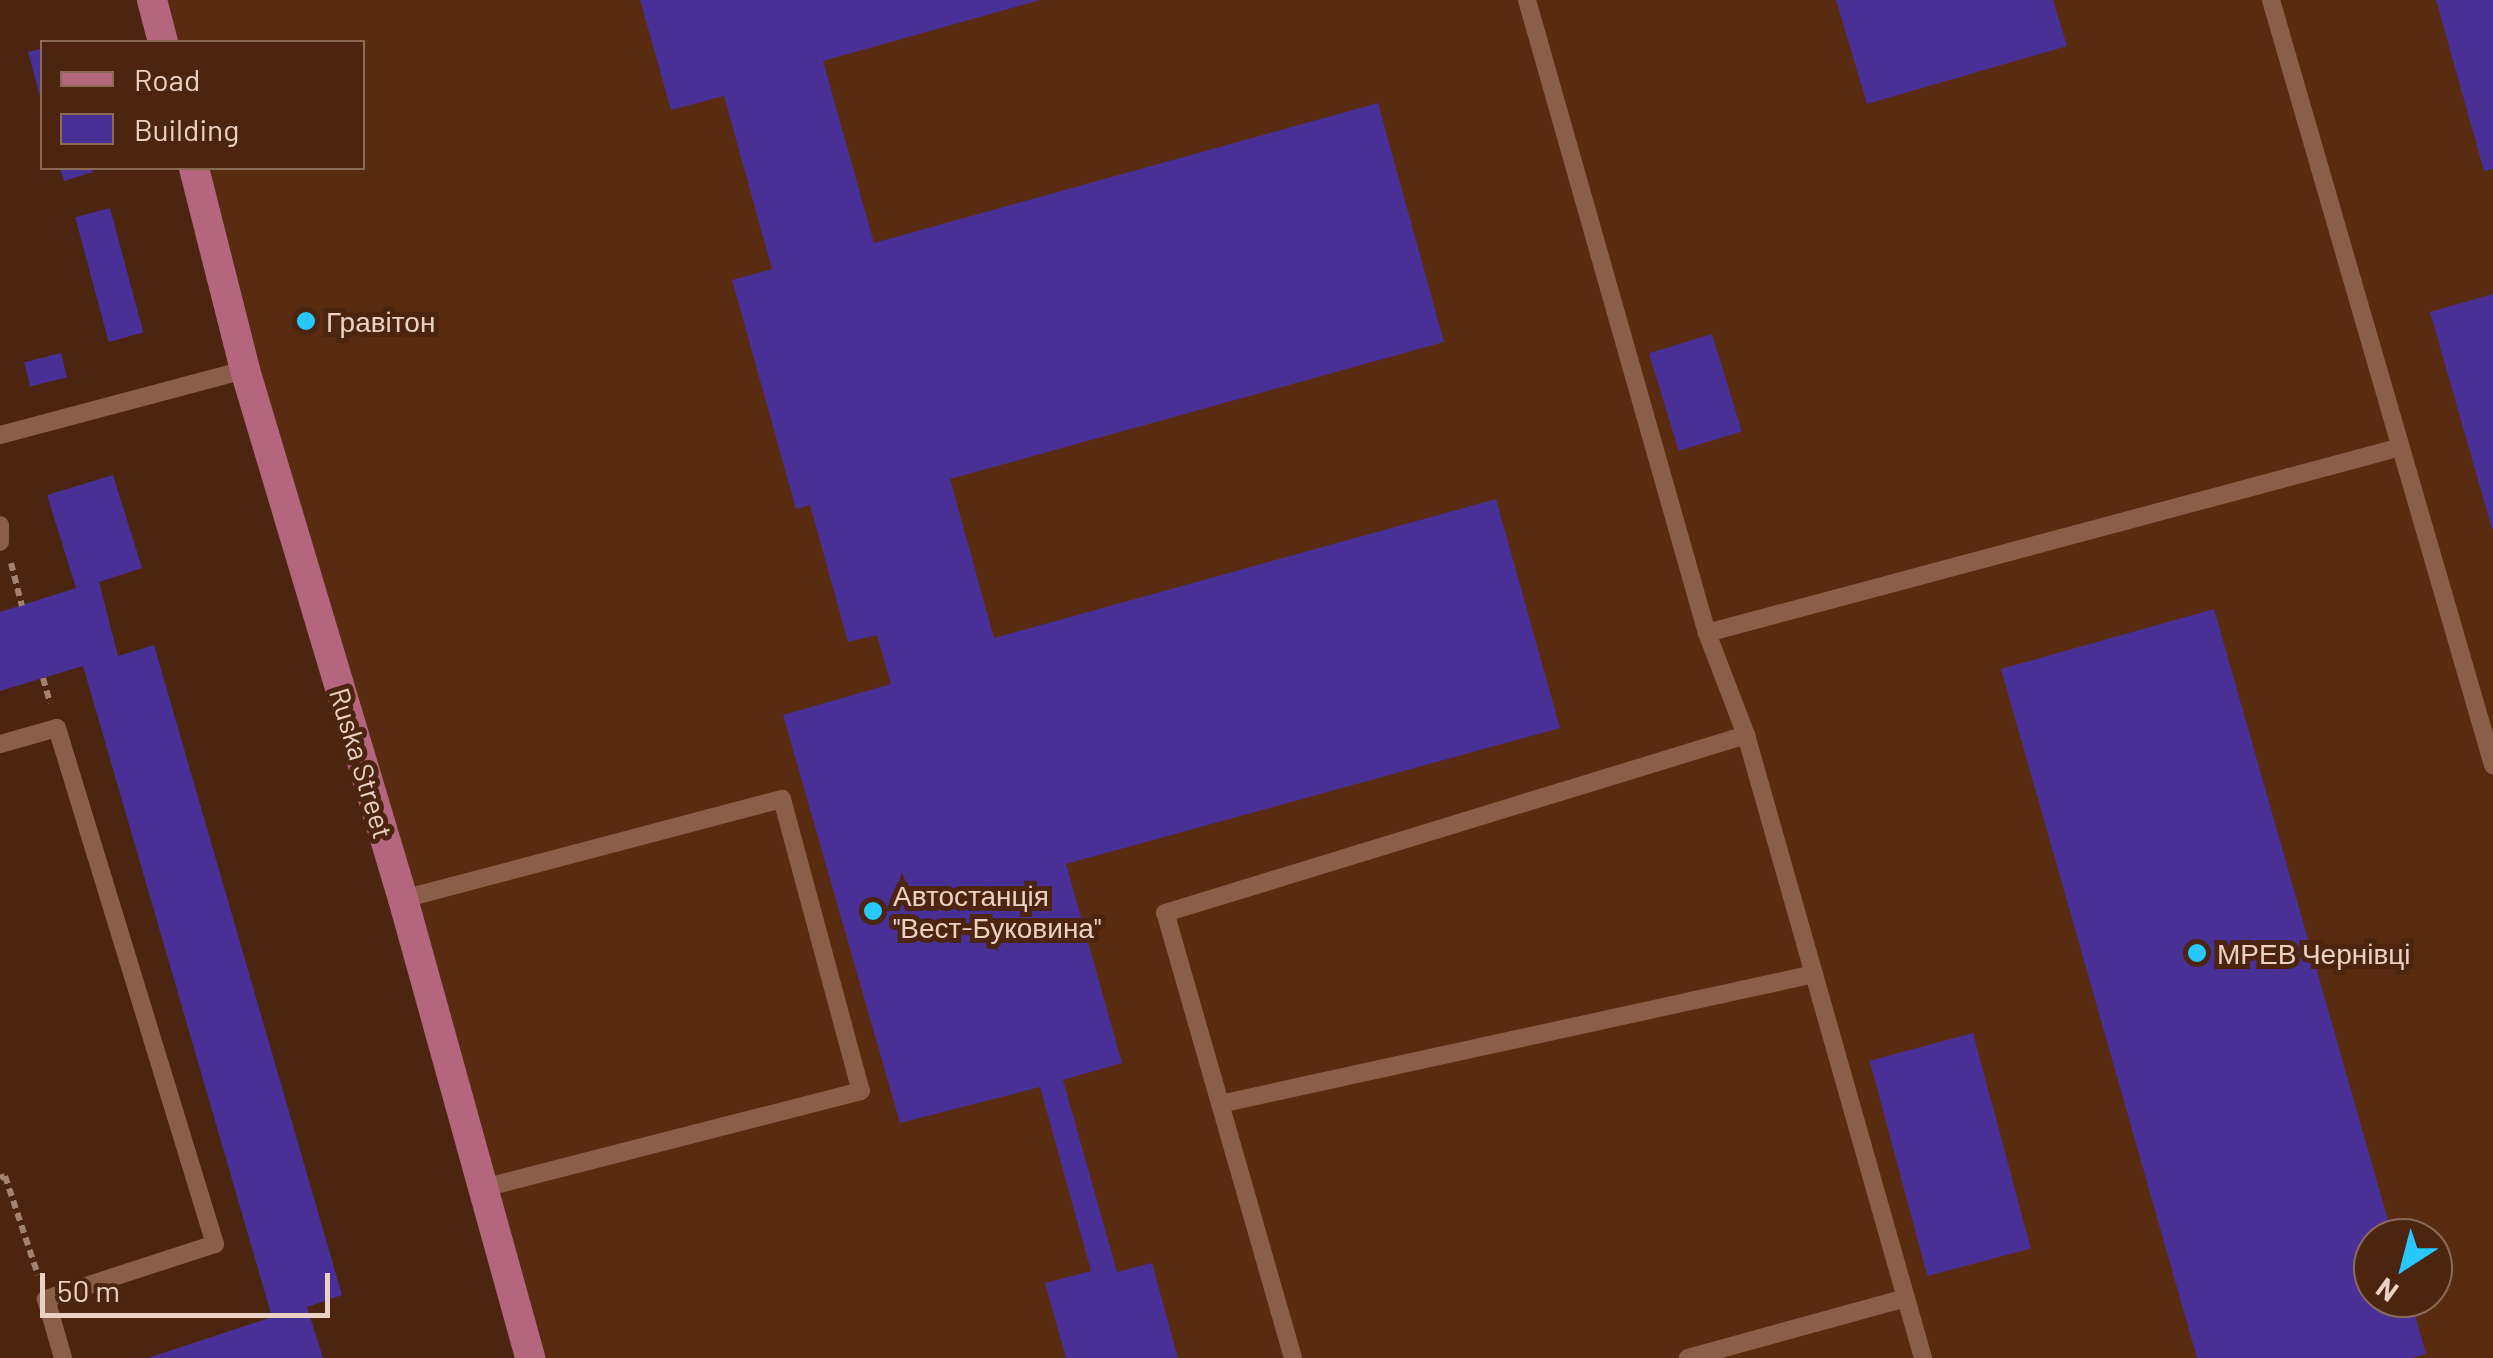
<!DOCTYPE html>
<html>
<head>
<meta charset="utf-8">
<style>
	body { margin:0 }
	#map { position:relative; width:2493px; height:1358px; overflow:hidden; background:#4b2510; font-family:Barlow,sans-serif }
	div>[style] { position:absolute }
	.built>* { inset:0; background:#592c12 }
	.building>* { inset:0; background:#483097; transform-origin:0 0 }
	.path>* { height:6px; margin-top:-3px; transform-origin:0; background:repeating-linear-gradient(90deg,#a28372 0 8px,transparent 0 13px) }
	.lane>* { height:18px; margin:-9px; padding:0 9px; transform-origin:9px; border-radius:9px; background:#8a5f49 }
	.primary>* { height:30px; margin:-15px; padding:0 15px; transform-origin:15px; border-radius:15px; background:#b4667e }
	.dots>* { width:28px; height:28px; translate:-50% -50%; box-sizing:border-box; border:5px solid #4b2510; border-radius:50% }
	span { translate:-50% -50%; white-space:nowrap; text-align:center; line-height:1.15; -webkit-text-stroke:10px #4b2510; paint-order:stroke }
	.poi-label { font-size:28px; color:#ead1c4 }
	.left { translate:0 -50%; text-align:left }
	.street-label { font-size:28px; color:#ead1c4 }
	.legend { position:absolute; left:40px; top:40px; width:325px; height:130px; box-sizing:border-box; background:#4b2510; border:2px solid #8b6a58; margin:0; padding:12px 18px; list-style:none; font-size:30px; color:#ead1c4 }
	.legend li { display:flex; align-items:center; gap:20px; height:50px }
	.legend b { width:50px; border:2px solid #8b6a58 }
	.north { position:absolute; left:2353px; top:1218px; width:100px; height:100px; box-sizing:border-box; background:#4b2510; border:2px solid #8b6a58; border-radius:50%; rotate:216deg; font-size:28px; font-weight:700; line-height:40px; text-align:center; color:#ead1c4 }
	.north::after { content:''; display:block; margin:auto; width:35px; height:45px; background:#28c8ff; clip-path:polygon(50% 0,100% 100%,50% 72%,0 100%) }
	.scale { position:absolute; left:40px; top:1273px; width:290px; height:45px; box-sizing:border-box; border:5px solid #ead1c4; border-top:0; padding-left:12px; font-size:30px; line-height:35px; white-space:nowrap; color:#ead1c4; -webkit-text-stroke:8px #4b2510; paint-order:stroke }
</style>
</head>
<body>
<div id="map">
	<div class="built">
		<div style="clip-path:polygon(evenodd,143px 0,2493px 0,2493px 1358px,523px 1358px,190px 168px,362px 168px,362px 42px,155px 42px,143px 0,2373px 1238px,2433px 1238px,2433px 1298px,2373px 1298px,2373px 1238px)"></div>
	</div>
	<div class="building">
		<div style="clip-path:polygon(640px 0,1040px 0,823px 61px,874px 243px,1378px 103px,1444px 342px,950px 479px,994px 638px,1496px 499px,1560px 728px,1066px 864px,1122px 1063px,1063px 1080px,1117px 1272px,1152px 1263px,1178px 1358px,1066px 1358px,1045px 1283px,1091px 1271px,1040px 1087px,900px 1123px,783px 715px,891px 684px,877px 635px,848px 642px,810px 505px,796px 509px,732px 280px,772px 269px,724px 96px,671px 110px)"></div>
		<div style="clip-path:polygon(1836px 0,2053px 0,2067px 46px,1867px 104px)"></div>
		<div style="clip-path:polygon(2436px 0,2493px 0,2493px 169px,2484px 171px)"></div>
		<div style="clip-path:polygon(42px 49px,42px 100px,41px 100px,28px 52px)"></div>
		<div style="clip-path:polygon(60px 168px,92px 168px,93px 172px,64px 181px)"></div>
		<div style="left:110px;top:208px;width:129px;height:36px;rotate:75deg"></div>
		<div style="clip-path:polygon(2493px 294px,2493px 528px,2492px 529px,2430px 312px)"></div>
		<div style="left:1712px;top:334px;width:102px;height:66px;rotate:73deg"></div>
		<div style="left:61px;top:353px;width:25px;height:38px;rotate:76deg"></div>
		<div style="clip-path:polygon(113px 475px,142px 568px,99px 582px,118px 656px,154px 645px,342px 1295px,307px 1307px,323px 1358px,148px 1358px,272px 1317px,83px 666px,0 691px,0 612px,76px 588px,47px 495px)"></div>
		<div style="clip-path:polygon(2214px 609px,2393px 1238px,2373px 1238px,2373px 1298px,2410px 1298px,2426px 1354px,2411px 1358px,2197px 1358px,2001px 669px)"></div>
		<div style="left:1973px;top:1033px;width:223px;height:107px;rotate:75deg"></div>
	</div>
	<div class="path">
		<div style="left:11px;top:563px;width:44px;rotate:75.7deg"></div>
		<div style="left:43px;top:678px;width:26px;rotate:74deg"></div>
		<div style="left:0;top:1178px;width:5px;rotate:-22deg"></div>
		<div style="left:5px;top:1176px;width:104px;rotate:71.6deg"></div>
	</div>
	<div class="lane">
		<div style="left:1527px;top:0;width:658px;rotate:74.13deg"></div>
		<div style="left:2271px;top:0;width:797px;rotate:73.82deg"></div>
		<div style="left:0;top:435px;width:253px;rotate:-14.9deg"></div>
		<div style="left:0;top:525px;width:17px;rotate:90deg"></div>
		<div style="left:0;top:744px;width:59px;rotate:-15.7deg"></div>
		<div style="left:57px;top:728px;width:540px;rotate:72.98deg"></div>
		<div style="left:215px;top:1244px;width:178px;rotate:162deg"></div>
		<div style="left:46px;top:1299px;width:61px;rotate:73.9deg"></div>
		<div style="left:403px;top:899px;width:392px;rotate:-14.8deg"></div>
		<div style="left:782px;top:799px;width:302px;rotate:74.9deg"></div>
		<div style="left:861px;top:1091px;width:390px;rotate:165.6deg"></div>
		<div style="left:1220px;top:1104px;width:608px;rotate:-12.34deg"></div>
		<div style="left:1293px;top:1358px;width:463px;rotate:-106deg"></div>
		<div style="left:1165px;top:913px;width:608px;rotate:-17.03deg"></div>
		<div style="left:1688px;top:1358px;width:226px;rotate:-15.4deg"></div>
		<div style="left:1923px;top:1358px;width:648px;rotate:-105.86deg"></div>
		<div style="left:1746px;top:735px;width:109px;rotate:-110.9deg"></div>
		<div style="left:1707px;top:633px;width:718px;rotate:-15deg"></div>
	</div>
	<div class="primary">
		<div style="left:152px;top:0;width:43px;rotate:75.3deg"></div>
		<div style="left:194px;top:168px;width:208px;rotate:75.8deg"></div>
		<div style="left:245px;top:370px;width:552px;rotate:73.37deg"></div>
		<div style="left:403px;top:899px;width:476px;rotate:74.5deg"></div>
	</div>
	<div class="dots">
		<div style="left:306px;top:321px;background:#28c8ff"></div>
		<div style="left:873px;top:911px;background:#28c8ff"></div>
		<div style="left:2197px;top:953px;background:#28c8ff"></div>
	</div>
	<div class="poi-label">
		<span class="left" style="left:326px;top:321px">Гравітон</span>
		<span class="left" style="left:893px;top:911px">Автостанція<br>"Вест-Буковина"</span>
		<span class="left" style="left:2217px;top:953px">МРЕВ Чернівці</span>
	</div>
	<div class="street-label">
		<span style="left:362px;top:763px;rotate:73deg">Ruska Street</span>
	</div>
	<ul class="legend">
	<li><b style="height:12px;background:#b4667e"></b>Road</li>
	<li><b style="height:28px;background:#483097"></b>Building</li>
	</ul>
	<div class="north">N</div>
	<div class="scale">50 m</div>
</div>
</body>
</html>
